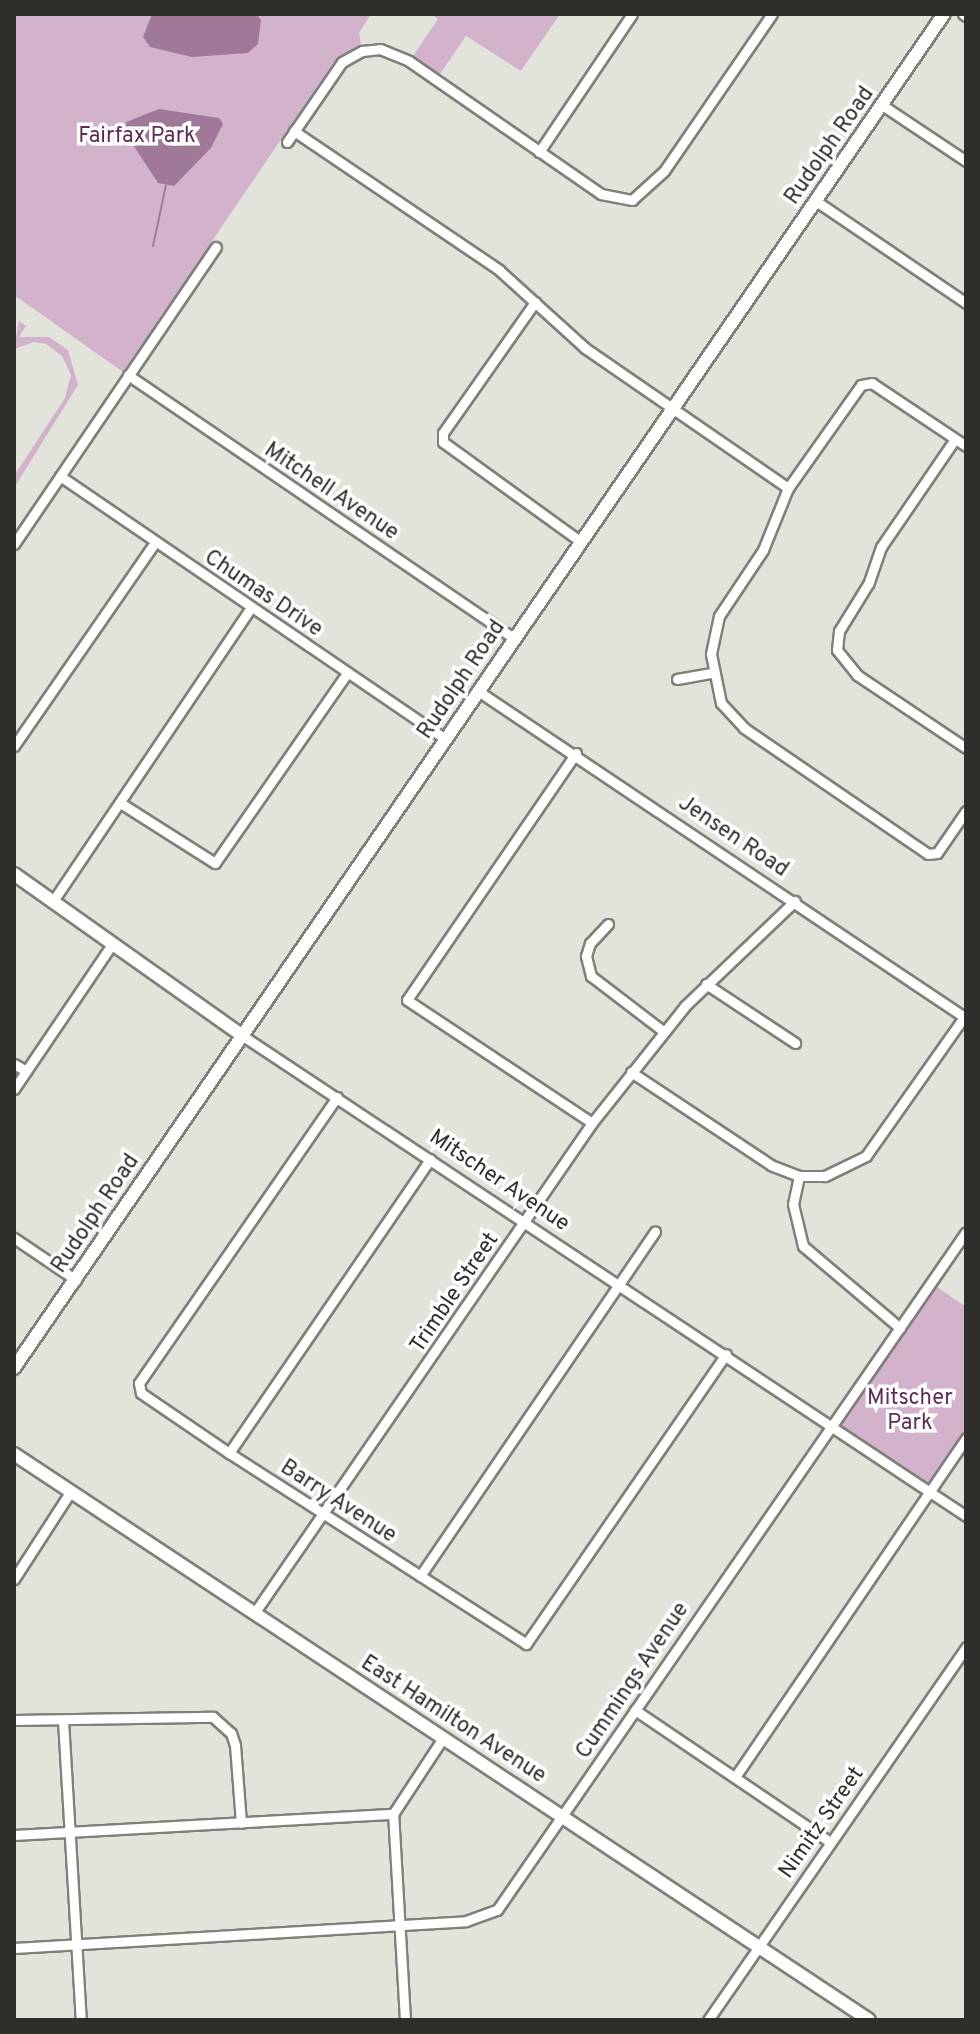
<!DOCTYPE html>
<html>
<head>
<meta charset="utf-8">
<style>
	body { margin:0 }
	#map { position:relative; width:980px; height:2034px; overflow:hidden; background:#e2e4db; font-family:Overpass,sans-serif }
	div>[style] { position:absolute }
	.green>* { inset:0; background:#d3b3cc }
	.water>* { inset:0; background:#a07998 }
	.stream>* { height:2px; margin:-1px; padding:0 1px; transform-origin:1px; border-radius:1px; background:#a07998 }
	.roads { filter:drop-shadow(2px 0 #7f8178) drop-shadow(-2px 0 #7f8178) drop-shadow(0 2px #7f8178) drop-shadow(0 -2px #7f8178) }
	.minor>* { height:9px; margin:-4.5px; padding:0 4.5px; transform-origin:4.5px; border-radius:4.5px; background:#fff }
	.tertiary>* { height:12px; margin:-6px; padding:0 6px; transform-origin:6px; border-radius:6px; background:#fff }
	span { translate:-50% -50%; white-space:nowrap; text-align:center; line-height:1.15; -webkit-text-stroke:7px #fff; paint-order:stroke }
	.park-label { font-size:22px; color:#5e2b56 }
	.street-label { font-size:22px; color:#2e2f2b }
	.frame { position:absolute; inset:0; border:16px solid #2e2f2b; pointer-events:none }
</style>
</head>
<body>
<div id="map">
	<div class="green">
		<div style="clip-path:polygon(14px 14px,371px 14px,359px 33px,361px 44px,333px 63px,123px 372px,14px 295px)"></div>
		<div style="clip-path:polygon(430px 14px,560px 14px,521px 71px,466px 36px,436px 80px,409px 62px,438px 19px)"></div>
		<div style="clip-path:polygon(19px 321px,26px 326px,19px 337px,49px 337px,68px 350px,78px 385px,14px 488px,14px 476px,65px 398px,71px 375px,62px 356px,46px 344px,34px 342px,14px 349px)"></div>
		<div style="clip-path:polygon(931px 1283px,966px 1307px,966px 1438px,929px 1491px,831px 1425px)"></div>
	</div>
	<div class="water">
		<div style="clip-path:polygon(152px 14px,256px 14px,261px 20px,258px 44px,248px 53px,192px 57px,150px 47px,143px 37px)"></div>
		<div style="clip-path:polygon(159px 109px,219px 118px,223px 124px,211px 148px,174px 186px,158px 183px,126px 134px,126px 122px)"></div>
	</div>
	<div class="stream">
		<div style="left:153px;top:246px;width:62px;rotate:-78deg"></div>
	</div>
	<div class="roads">
		<div class="minor">
			<div style="left:963px;top:14px;width:4px;rotate:34deg"></div>
			<div style="left:882px;top:105px;width:101px;rotate:33.7deg"></div>
			<div style="left:294px;top:131px;width:248px;rotate:34.1deg"></div>
			<div style="left:499px;top:270px;width:116px;rotate:42.2deg"></div>
			<div style="left:585px;top:348px;width:247px;rotate:34.6deg"></div>
			<div style="left:287px;top:142px;width:97px;rotate:-55.5deg"></div>
			<div style="left:342px;top:62px;width:23px;rotate:-29deg"></div>
			<div style="left:362px;top:51px;width:18px;rotate:-6deg"></div>
			<div style="left:380px;top:49px;width:31px;rotate:22deg"></div>
			<div style="left:409px;top:61px;width:234px;rotate:34.7deg"></div>
			<div style="left:601px;top:194px;width:32px;rotate:11deg"></div>
			<div style="left:632px;top:200px;width:43px;rotate:-42.2deg"></div>
			<div style="left:664px;top:171px;width:191px;rotate:-55.5deg"></div>
			<div style="left:539px;top:152px;width:166px;rotate:-56deg"></div>
			<div style="left:816px;top:201px;width:181px;rotate:34.2deg"></div>
			<div style="left:535px;top:302px;width:160px;rotate:125.1deg"></div>
			<div style="left:443px;top:433px;width:9px;rotate:90deg"></div>
			<div style="left:443px;top:442px;width:170px;rotate:35.9deg"></div>
			<div style="left:128px;top:375px;width:467px;rotate:34.3deg"></div>
			<div style="left:955px;top:439px;width:131px;rotate:124.4deg"></div>
			<div style="left:881px;top:547px;width:39px;rotate:109deg"></div>
			<div style="left:868px;top:584px;width:55px;rotate:121.7deg"></div>
			<div style="left:839px;top:631px;width:19px;rotate:96deg"></div>
			<div style="left:837px;top:650px;width:32px;rotate:51deg"></div>
			<div style="left:857px;top:675px;width:131px;rotate:33.8deg"></div>
			<div style="left:966px;top:446px;width:113px;rotate:-146.2deg"></div>
			<div style="left:872px;top:383px;width:11px;rotate:170deg"></div>
			<div style="left:861px;top:385px;width:126px;rotate:125.3deg"></div>
			<div style="left:788px;top:488px;width:67px;rotate:112deg"></div>
			<div style="left:763px;top:550px;width:79px;rotate:123.7deg"></div>
			<div style="left:719px;top:616px;width:39px;rotate:102deg"></div>
			<div style="left:711px;top:654px;width:50px;rotate:78.5deg"></div>
			<div style="left:721px;top:703px;width:34px;rotate:47deg"></div>
			<div style="left:744px;top:728px;width:223px;rotate:34.4deg"></div>
			<div style="left:928px;top:854px;width:9px;rotate:-6deg"></div>
			<div style="left:937px;top:853px;width:51px;rotate:-55.4deg"></div>
			<div style="left:60px;top:476px;width:467px;rotate:34.3deg"></div>
			<div style="left:14px;top:544px;width:359px;rotate:-55.8deg"></div>
			<div style="left:677px;top:679px;width:35px;rotate:-10deg"></div>
			<div style="left:478px;top:691px;width:585px;rotate:33.85deg"></div>
			<div style="left:964px;top:1017px;width:170px;rotate:125.2deg"></div>
			<div style="left:866px;top:1156px;width:46px;rotate:154deg"></div>
			<div style="left:825px;top:1176px;width:26px;rotate:180deg"></div>
			<div style="left:799px;top:1176px;width:30px;rotate:-159deg"></div>
			<div style="left:771px;top:1165px;width:168px;rotate:-146.4deg"></div>
			<div style="left:14px;top:746px;width:248px;rotate:-55.3deg"></div>
			<div style="left:576px;top:753px;width:299px;rotate:124.4deg"></div>
			<div style="left:407px;top:1000px;width:222px;rotate:33.6deg"></div>
			<div style="left:122px;top:804px;width:110px;rotate:32.4deg"></div>
			<div style="left:215px;top:863px;width:231px;rotate:-55.2deg"></div>
			<div style="left:53px;top:901px;width:354px;rotate:-56deg"></div>
			<div style="left:608px;top:924px;width:26px;rotate:133deg"></div>
			<div style="left:590px;top:943px;width:14px;rotate:107deg"></div>
			<div style="left:586px;top:956px;width:21px;rotate:76deg"></div>
			<div style="left:591px;top:976px;width:91px;rotate:37.4deg"></div>
			<div style="left:706px;top:984px;width:107px;rotate:33.5deg"></div>
			<div style="left:243px;top:1036px;width:868px;rotate:33.58deg"></div>
			<div style="left:14px;top:1064px;width:14px;rotate:30deg"></div>
			<div style="left:14px;top:1089px;width:176px;rotate:-55.9deg"></div>
			<div style="left:337px;top:1097px;width:348px;rotate:124.7deg"></div>
			<div style="left:139px;top:1383px;width:10px;rotate:79deg"></div>
			<div style="left:141px;top:1393px;width:107px;rotate:34.3deg"></div>
			<div style="left:229px;top:1453px;width:353px;rotate:32.7deg"></div>
			<div style="left:526px;top:1644px;width:352px;rotate:-55.4deg"></div>
			<div style="left:799px;top:1176px;width:29px;rotate:102deg"></div>
			<div style="left:793px;top:1204px;width:43px;rotate:76.6deg"></div>
			<div style="left:803px;top:1246px;width:127px;rotate:40.2deg"></div>
			<div style="left:14px;top:1238px;width:75px;rotate:34.1deg"></div>
			<div style="left:229px;top:1453px;width:356px;rotate:-55.6deg"></div>
			<div style="left:420px;top:1576px;width:417px;rotate:-55.7deg"></div>
			<div style="left:14px;top:1579px;width:105px;rotate:-57.1deg"></div>
			<div style="left:255px;top:1612px;width:594px;rotate:-55.43deg"></div>
			<div style="left:592px;top:1123px;width:149px;rotate:-51.5deg"></div>
			<div style="left:685px;top:1006px;width:152px;rotate:-43.7deg"></div>
			<div style="left:635px;top:1710px;width:235px;rotate:34.1deg"></div>
			<div style="left:14px;top:1720px;width:199px;rotate:-0.9deg"></div>
			<div style="left:213px;top:1717px;width:24px;rotate:42deg"></div>
			<div style="left:231px;top:1733px;width:13px;rotate:72deg"></div>
			<div style="left:235px;top:1745px;width:78px;rotate:85.6deg"></div>
			<div style="left:63px;top:1720px;width:301px;rotate:86.6deg"></div>
			<div style="left:735px;top:1777px;width:410px;rotate:-55.7deg"></div>
			<div style="left:14px;top:1835px;width:380px;rotate:-3.2deg"></div>
			<div style="left:14px;top:1948px;width:453px;rotate:-3.4deg"></div>
			<div style="left:466px;top:1921px;width:33px;rotate:-20deg"></div>
			<div style="left:497px;top:1910px;width:824px;rotate:-55.33deg"></div>
			<div style="left:405px;top:2020px;width:206px;rotate:-93.3deg"></div>
			<div style="left:393px;top:1814px;width:91px;rotate:-56.7deg"></div>
			<div style="left:708px;top:2020px;width:454px;rotate:-55.3deg"></div>
		</div>
		<div class="tertiary">
			<div style="left:14px;top:874px;width:281px;rotate:35.3deg"></div>
			<div style="left:14px;top:1368px;width:1643px;rotate:-55.52deg"></div>
			<div style="left:14px;top:1454px;width:1025px;rotate:33.5deg"></div>
		</div>
	</div>
	<div class="park-label">
		<span style="left:137px;top:137px">Fairfax Park</span>
		<span style="left:910px;top:1411px">Mitscher<br>Park</span>
	</div>
	<div class="street-label">
		<span style="left:830px;top:146px;rotate:-55deg">Rudolph Road</span>
		<span style="left:331px;top:492px;rotate:34deg">Mitchell Avenue</span>
		<span style="left:263px;top:594px;rotate:34deg">Chumas Drive</span>
		<span style="left:462px;top:680px;rotate:-56deg">Rudolph Road</span>
		<span style="left:733px;top:837px;rotate:34deg">Jensen Road</span>
		<span style="left:499px;top:1181px;rotate:34deg">Mitscher Avenue</span>
		<span style="left:96px;top:1214px;rotate:-56deg">Rudolph Road</span>
		<span style="left:455px;top:1293px;rotate:-56deg">Trimble Street</span>
		<span style="left:338px;top:1502px;rotate:33deg">Barry Avenue</span>
		<span style="left:633px;top:1681px;rotate:-56deg">Cummings Avenue</span>
		<span style="left:453px;top:1720px;rotate:33deg">East Hamilton Avenue</span>
		<span style="left:822px;top:1823px;rotate:-55deg">Nimitz Street</span>
	</div>
	<div class="frame"></div>
</div>
</body>
</html>
